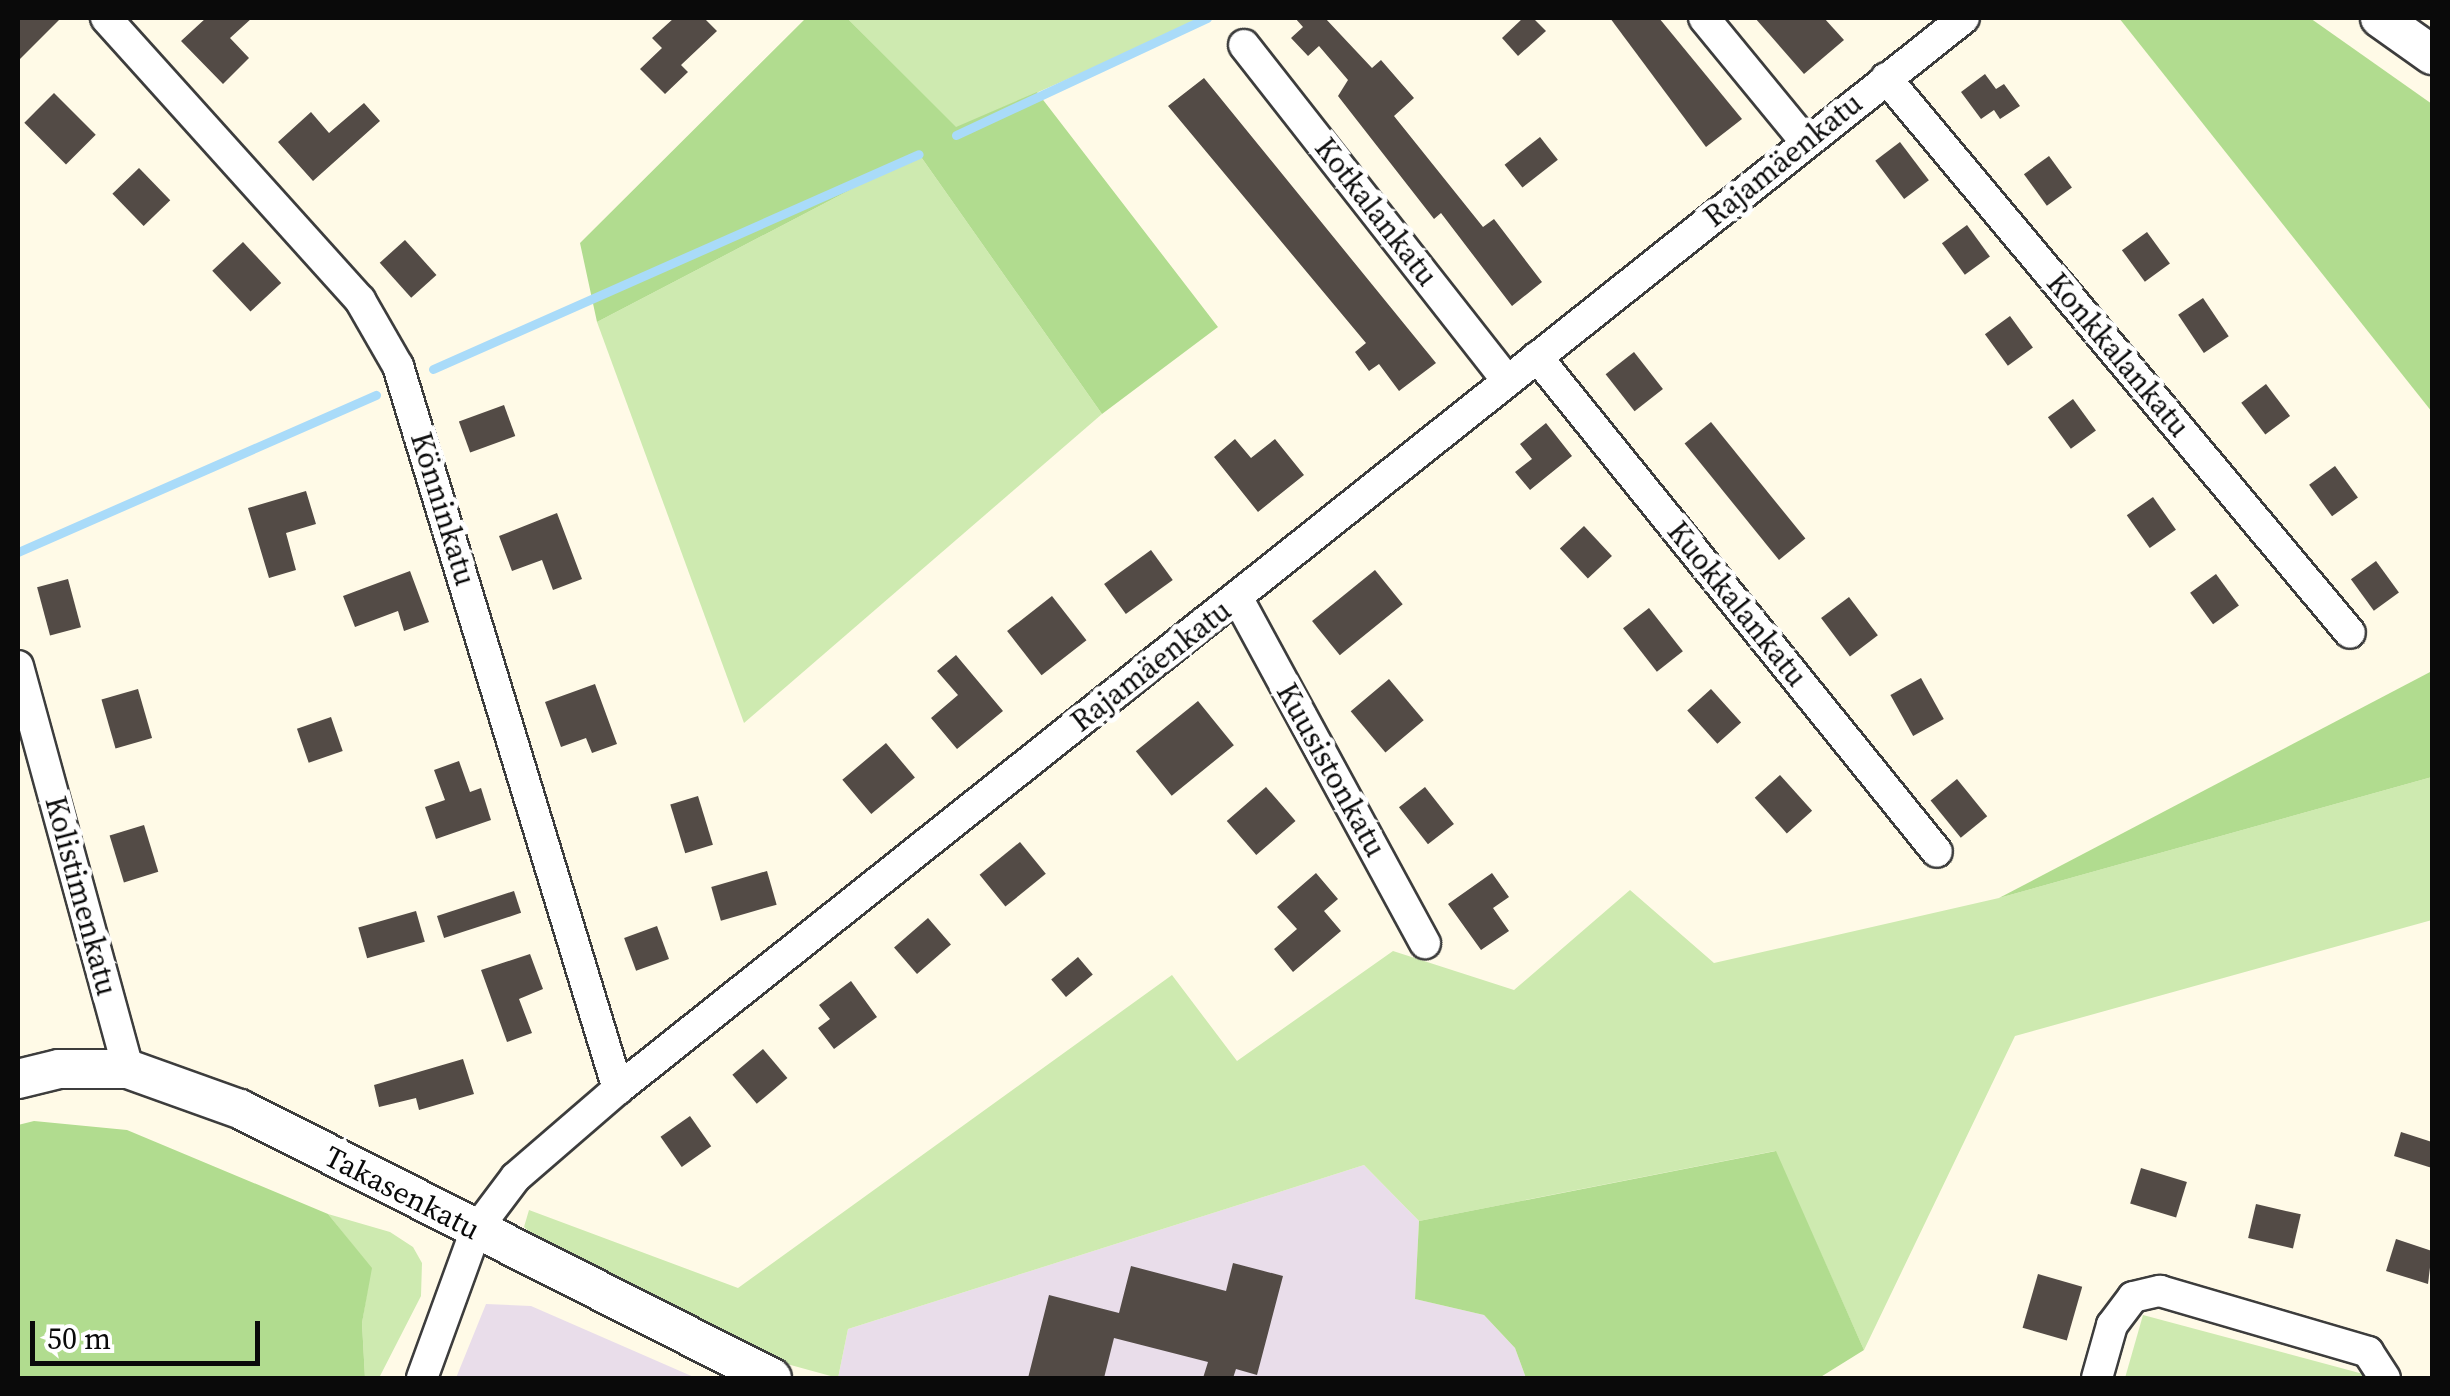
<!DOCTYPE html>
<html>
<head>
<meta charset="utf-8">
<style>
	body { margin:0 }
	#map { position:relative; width:2450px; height:1396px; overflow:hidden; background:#fffae7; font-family:"Source Serif 4",serif }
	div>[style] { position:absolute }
	.industrial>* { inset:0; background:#e9ddea }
	.green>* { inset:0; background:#ceeab0 }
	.forest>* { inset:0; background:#b1dc8f }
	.stream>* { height:9px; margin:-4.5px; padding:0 4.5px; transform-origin:4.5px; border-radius:4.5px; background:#a9dbf9 }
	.building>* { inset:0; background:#534b46; transform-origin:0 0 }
	.roads { filter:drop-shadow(2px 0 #3d3d3d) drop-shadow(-2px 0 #3d3d3d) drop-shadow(0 2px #3d3d3d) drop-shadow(0 -2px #3d3d3d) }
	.minor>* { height:30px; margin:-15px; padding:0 15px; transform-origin:15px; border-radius:15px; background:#fff }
	.tertiary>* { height:38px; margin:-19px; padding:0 19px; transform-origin:19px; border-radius:19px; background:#fff }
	span { translate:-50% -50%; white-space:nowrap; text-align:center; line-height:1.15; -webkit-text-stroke:10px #fff; paint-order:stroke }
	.street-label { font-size:30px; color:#0a0a0a }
	.frame { position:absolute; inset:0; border:20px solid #0a0a0a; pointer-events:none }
	.scale { position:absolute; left:30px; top:1321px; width:230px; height:45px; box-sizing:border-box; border:5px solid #0a0a0a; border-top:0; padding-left:12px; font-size:30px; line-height:35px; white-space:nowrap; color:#0a0a0a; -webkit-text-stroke:8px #fff; paint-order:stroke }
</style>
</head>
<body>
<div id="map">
	<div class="industrial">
		<div style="clip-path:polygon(1364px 1165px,1419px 1221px,1415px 1299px,1484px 1315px,1515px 1348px,1526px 1378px,838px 1378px,848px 1329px)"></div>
		<div style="clip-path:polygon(486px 1304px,531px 1306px,696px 1378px,456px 1378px)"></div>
	</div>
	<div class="green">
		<div style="clip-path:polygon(847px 18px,1207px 18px,956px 128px)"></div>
		<div style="clip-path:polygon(919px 154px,1102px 414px,744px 723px,597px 322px)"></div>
		<div style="clip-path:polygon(2432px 777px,2432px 920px,2015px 1036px,1864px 1350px,1775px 1151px,1419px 1221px,1364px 1165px,848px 1329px,838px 1378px,776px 1361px,542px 1244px,524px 1227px,529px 1210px,738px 1288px,1172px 975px,1237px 1061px,1393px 951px,1514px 990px,1630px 890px,1714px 963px,1999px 898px)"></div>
		<div style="clip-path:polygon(328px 1214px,390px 1232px,413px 1247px,422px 1263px,421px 1296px,379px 1378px,365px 1378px,362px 1323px,371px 1268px)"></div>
		<div style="clip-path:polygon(2143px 1315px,2367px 1375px,2366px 1378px,2125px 1378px)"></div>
	</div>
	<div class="forest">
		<div style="clip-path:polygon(806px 18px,847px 18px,956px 127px,1037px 92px,1218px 327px,1102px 414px,919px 154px,597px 322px,580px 243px)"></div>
		<div style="clip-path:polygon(2119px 18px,2310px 18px,2432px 104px,2432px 412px)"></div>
		<div style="clip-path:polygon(2432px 671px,2432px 777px,1999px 898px)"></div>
		<div style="clip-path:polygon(34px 1121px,127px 1130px,328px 1214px,372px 1268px,362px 1323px,365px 1378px,18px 1378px,18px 1125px)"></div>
		<div style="clip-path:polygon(1776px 1151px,1864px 1350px,1819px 1378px,1526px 1378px,1515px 1348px,1484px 1315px,1415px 1299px,1419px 1221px)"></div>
	</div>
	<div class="stream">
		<div style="left:956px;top:135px;width:277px;rotate:-25deg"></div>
		<div style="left:433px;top:369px;width:531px;rotate:-23.86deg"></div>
		<div style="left:18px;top:552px;width:391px;rotate:-23.7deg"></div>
	</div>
	<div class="building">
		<div style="clip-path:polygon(18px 18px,61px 18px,18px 61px)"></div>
		<div style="clip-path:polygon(206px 18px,252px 18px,230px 38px,249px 58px,223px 84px,181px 41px)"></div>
		<div style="clip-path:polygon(674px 18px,704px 18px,717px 31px,681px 65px,688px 72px,665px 94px,640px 69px,662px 48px,652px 38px)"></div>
		<div style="clip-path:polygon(1295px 18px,1325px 18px,1372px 68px,1381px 60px,1414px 98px,1394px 116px,1483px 227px,1494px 219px,1542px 282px,1512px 306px,1441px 213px,1434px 219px,1338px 96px,1348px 80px,1319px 46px,1308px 56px,1291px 38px,1303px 27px)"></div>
		<div style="clip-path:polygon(1523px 18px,1533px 18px,1546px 31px,1518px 56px,1502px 38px)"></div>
		<div style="clip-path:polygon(1610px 18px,1659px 18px,1742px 119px,1706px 147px)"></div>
		<div style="clip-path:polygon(1755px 18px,1824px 18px,1844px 40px,1804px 74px)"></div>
		<div style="clip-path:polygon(1985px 74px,1996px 89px,2004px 84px,2020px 106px,2000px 119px,1994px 110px,1981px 119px,1961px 92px)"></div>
		<div style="clip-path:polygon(1204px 78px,1436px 363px,1399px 391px,1379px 364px,1369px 371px,1355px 352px,1366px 343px,1168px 106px)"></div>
		<div style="left:54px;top:93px;width:59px;height:42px;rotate:45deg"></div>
		<div style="clip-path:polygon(364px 103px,380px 121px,313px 181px,278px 142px,311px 112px,329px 133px)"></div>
		<div style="left:1540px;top:137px;width:29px;height:45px;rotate:52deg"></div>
		<div style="left:1900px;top:142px;width:48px;height:31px;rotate:53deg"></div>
		<div style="left:2049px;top:156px;width:39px;height:31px;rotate:54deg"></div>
		<div style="left:139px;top:168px;width:45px;height:37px;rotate:46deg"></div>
		<div style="left:1967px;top:225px;width:39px;height:31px;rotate:54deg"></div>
		<div style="left:2147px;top:232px;width:39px;height:31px;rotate:54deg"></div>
		<div style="left:405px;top:240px;width:47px;height:34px;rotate:48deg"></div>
		<div style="left:243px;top:242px;width:56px;height:42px;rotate:47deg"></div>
		<div style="left:2203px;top:298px;width:46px;height:30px;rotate:56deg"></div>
		<div style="left:2010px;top:316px;width:39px;height:31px;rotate:54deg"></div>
		<div style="left:1634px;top:352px;width:47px;height:36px;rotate:52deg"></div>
		<div style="left:2266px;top:384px;width:40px;height:31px;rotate:53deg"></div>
		<div style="left:2073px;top:399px;width:39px;height:31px;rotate:54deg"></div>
		<div style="left:504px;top:405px;width:33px;height:48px;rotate:70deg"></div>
		<div style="left:1711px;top:422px;width:150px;height:34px;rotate:51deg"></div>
		<div style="clip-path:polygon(1546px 423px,1572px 456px,1530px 490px,1515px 472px,1532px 459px,1520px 444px)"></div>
		<div style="clip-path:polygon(1235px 439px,1251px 458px,1275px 439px,1304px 475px,1258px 512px,1214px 457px)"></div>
		<div style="left:2335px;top:466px;width:39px;height:32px;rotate:54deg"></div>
		<div style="clip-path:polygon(306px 491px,316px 524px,286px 533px,296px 570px,269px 578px,248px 508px)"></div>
		<div style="left:2153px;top:497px;width:40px;height:32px;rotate:55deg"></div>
		<div style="clip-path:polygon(557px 513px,582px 579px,553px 590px,542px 560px,512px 571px,499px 536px)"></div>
		<div style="left:1584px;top:526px;width:41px;height:33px;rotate:47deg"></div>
		<div style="left:1151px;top:550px;width:37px;height:58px;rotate:54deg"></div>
		<div style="left:2376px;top:561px;width:39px;height:31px;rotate:54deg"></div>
		<div style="left:1375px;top:570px;width:44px;height:81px;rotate:51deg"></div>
		<div style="clip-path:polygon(410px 571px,429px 622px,404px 631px,398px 611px,355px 627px,343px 596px)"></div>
		<div style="left:2216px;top:574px;width:39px;height:32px;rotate:54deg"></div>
		<div style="left:68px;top:579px;width:50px;height:32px;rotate:75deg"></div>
		<div style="left:1052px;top:596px;width:56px;height:57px;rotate:52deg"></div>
		<div style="left:1849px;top:597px;width:48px;height:35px;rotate:53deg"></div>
		<div style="left:1649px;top:608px;width:55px;height:33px;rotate:52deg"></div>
		<div style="clip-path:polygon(956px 655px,1003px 711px,957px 749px,931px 718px,958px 695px,937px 671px)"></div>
		<div style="left:1921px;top:678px;width:47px;height:35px;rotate:61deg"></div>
		<div style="left:1389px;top:679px;width:54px;height:50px;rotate:50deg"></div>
		<div style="clip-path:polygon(595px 684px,617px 744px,592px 753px,586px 738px,561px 747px,545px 702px)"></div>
		<div style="left:138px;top:689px;width:51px;height:38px;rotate:74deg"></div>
		<div style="left:1711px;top:689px;width:45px;height:32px;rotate:48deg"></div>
		<div style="left:1198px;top:701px;width:57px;height:80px;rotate:51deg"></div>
		<div style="left:331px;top:717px;width:36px;height:36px;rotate:71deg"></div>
		<div style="left:886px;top:743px;width:45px;height:57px;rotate:50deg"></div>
		<div style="clip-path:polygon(459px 761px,470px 792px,481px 788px,491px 820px,436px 839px,425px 807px,445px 800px,434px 770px)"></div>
		<div style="left:1780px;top:775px;width:48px;height:34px;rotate:48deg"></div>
		<div style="left:1957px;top:779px;width:48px;height:34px;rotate:51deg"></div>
		<div style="left:1266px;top:787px;width:45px;height:52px;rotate:49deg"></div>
		<div style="left:1425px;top:787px;width:47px;height:33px;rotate:52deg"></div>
		<div style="left:698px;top:796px;width:51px;height:29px;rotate:73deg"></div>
		<div style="left:144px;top:825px;width:49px;height:36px;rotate:73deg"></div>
		<div style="left:1020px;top:842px;width:41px;height:52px;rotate:51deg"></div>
		<div style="left:767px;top:871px;width:35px;height:58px;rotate:74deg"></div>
		<div style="clip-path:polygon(1316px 873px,1338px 899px,1324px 911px,1341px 931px,1293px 972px,1274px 949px,1297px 929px,1277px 907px)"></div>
		<div style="clip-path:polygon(1492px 873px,1509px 897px,1493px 908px,1509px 931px,1481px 950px,1448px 904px)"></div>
		<div style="left:514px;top:891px;width:23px;height:81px;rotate:72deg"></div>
		<div style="left:416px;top:911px;width:32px;height:60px;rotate:74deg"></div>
		<div style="left:928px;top:918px;width:35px;height:45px;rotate:49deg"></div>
		<div style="left:657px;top:926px;width:35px;height:35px;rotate:70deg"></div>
		<div style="clip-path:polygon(530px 954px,543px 989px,519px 999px,532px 1033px,507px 1042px,481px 970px)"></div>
		<div style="left:1078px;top:957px;width:23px;height:35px;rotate:50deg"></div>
		<div style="clip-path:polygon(851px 981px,877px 1017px,834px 1049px,818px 1028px,830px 1019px,819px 1005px)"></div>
		<div style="left:763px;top:1049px;width:38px;height:40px;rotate:50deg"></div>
		<div style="clip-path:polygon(463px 1059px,474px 1094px,419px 1110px,416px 1098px,379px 1107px,374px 1085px)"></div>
		<div style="left:690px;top:1116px;width:37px;height:36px;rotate:55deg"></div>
		<div style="clip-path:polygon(2401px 1132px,2432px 1142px,2432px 1168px,2394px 1156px)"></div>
		<div style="left:2141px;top:1168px;width:48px;height:37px;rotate:17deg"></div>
		<div style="left:2256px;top:1204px;width:46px;height:35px;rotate:13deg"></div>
		<div style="clip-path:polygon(2396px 1239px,2432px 1251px,2428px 1284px,2386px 1271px)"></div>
		<div style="clip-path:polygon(1233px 1263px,1283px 1276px,1257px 1375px,1236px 1369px,1233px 1378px,1203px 1378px,1208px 1362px,1114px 1338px,1104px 1378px,1028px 1378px,1049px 1295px,1119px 1313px,1131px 1266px,1226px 1291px)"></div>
		<div style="left:2038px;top:1274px;width:46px;height:56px;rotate:16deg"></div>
	</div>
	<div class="roads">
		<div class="minor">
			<div style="left:106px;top:18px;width:380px;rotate:48deg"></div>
			<div style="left:360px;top:300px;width:76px;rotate:60.1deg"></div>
			<div style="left:398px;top:366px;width:756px;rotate:73.08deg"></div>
			<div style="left:1704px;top:18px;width:159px;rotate:50.6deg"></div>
			<div style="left:1244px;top:45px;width:426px;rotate:51.9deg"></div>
			<div style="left:1886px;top:78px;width:723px;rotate:50.1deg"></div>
			<div style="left:1537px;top:357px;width:636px;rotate:51.06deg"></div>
			<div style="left:1237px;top:597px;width:394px;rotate:61.5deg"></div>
			<div style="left:18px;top:666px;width:418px;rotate:74.7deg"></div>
			<div style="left:422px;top:1378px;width:158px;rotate:-70deg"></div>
			<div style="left:476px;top:1230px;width:66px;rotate:-53deg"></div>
			<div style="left:516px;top:1177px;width:135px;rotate:-40.8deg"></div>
			<div style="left:618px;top:1089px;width:1720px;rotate:-38.51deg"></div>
			<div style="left:2097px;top:1378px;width:55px;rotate:-74.2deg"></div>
			<div style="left:2112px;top:1325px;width:35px;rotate:-53deg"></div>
			<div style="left:2133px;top:1297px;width:28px;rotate:-13deg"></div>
			<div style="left:2160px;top:1291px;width:217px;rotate:16.3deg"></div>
			<div style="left:2368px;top:1352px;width:31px;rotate:57deg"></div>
		</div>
		<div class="tertiary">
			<div style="left:2380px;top:18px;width:64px;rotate:35.4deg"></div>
			<div style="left:18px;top:1079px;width:42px;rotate:-13.7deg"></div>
			<div style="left:59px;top:1069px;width:69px"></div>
			<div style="left:128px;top:1069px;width:119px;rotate:19.7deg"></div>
			<div style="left:240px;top:1109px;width:596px;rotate:26.82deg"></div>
		</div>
	</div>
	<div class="street-label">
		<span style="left:1783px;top:160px;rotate:-39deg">Rajamäenkatu</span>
		<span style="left:1376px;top:212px;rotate:52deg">Kotkalankatu</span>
		<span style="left:2118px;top:355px;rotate:50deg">Konkkalankatu</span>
		<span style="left:443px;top:509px;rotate:73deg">Könninkatu</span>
		<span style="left:1737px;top:604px;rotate:51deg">Kuokkalankatu</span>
		<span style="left:1151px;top:666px;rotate:-38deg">Rajamäenkatu</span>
		<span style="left:1331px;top:770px;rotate:61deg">Kuusistonkatu</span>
		<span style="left:81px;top:896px;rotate:75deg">Kolistimenkatu</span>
		<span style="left:402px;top:1193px;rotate:27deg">Takasenkatu</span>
	</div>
	<div class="frame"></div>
	<div class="scale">50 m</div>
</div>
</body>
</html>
